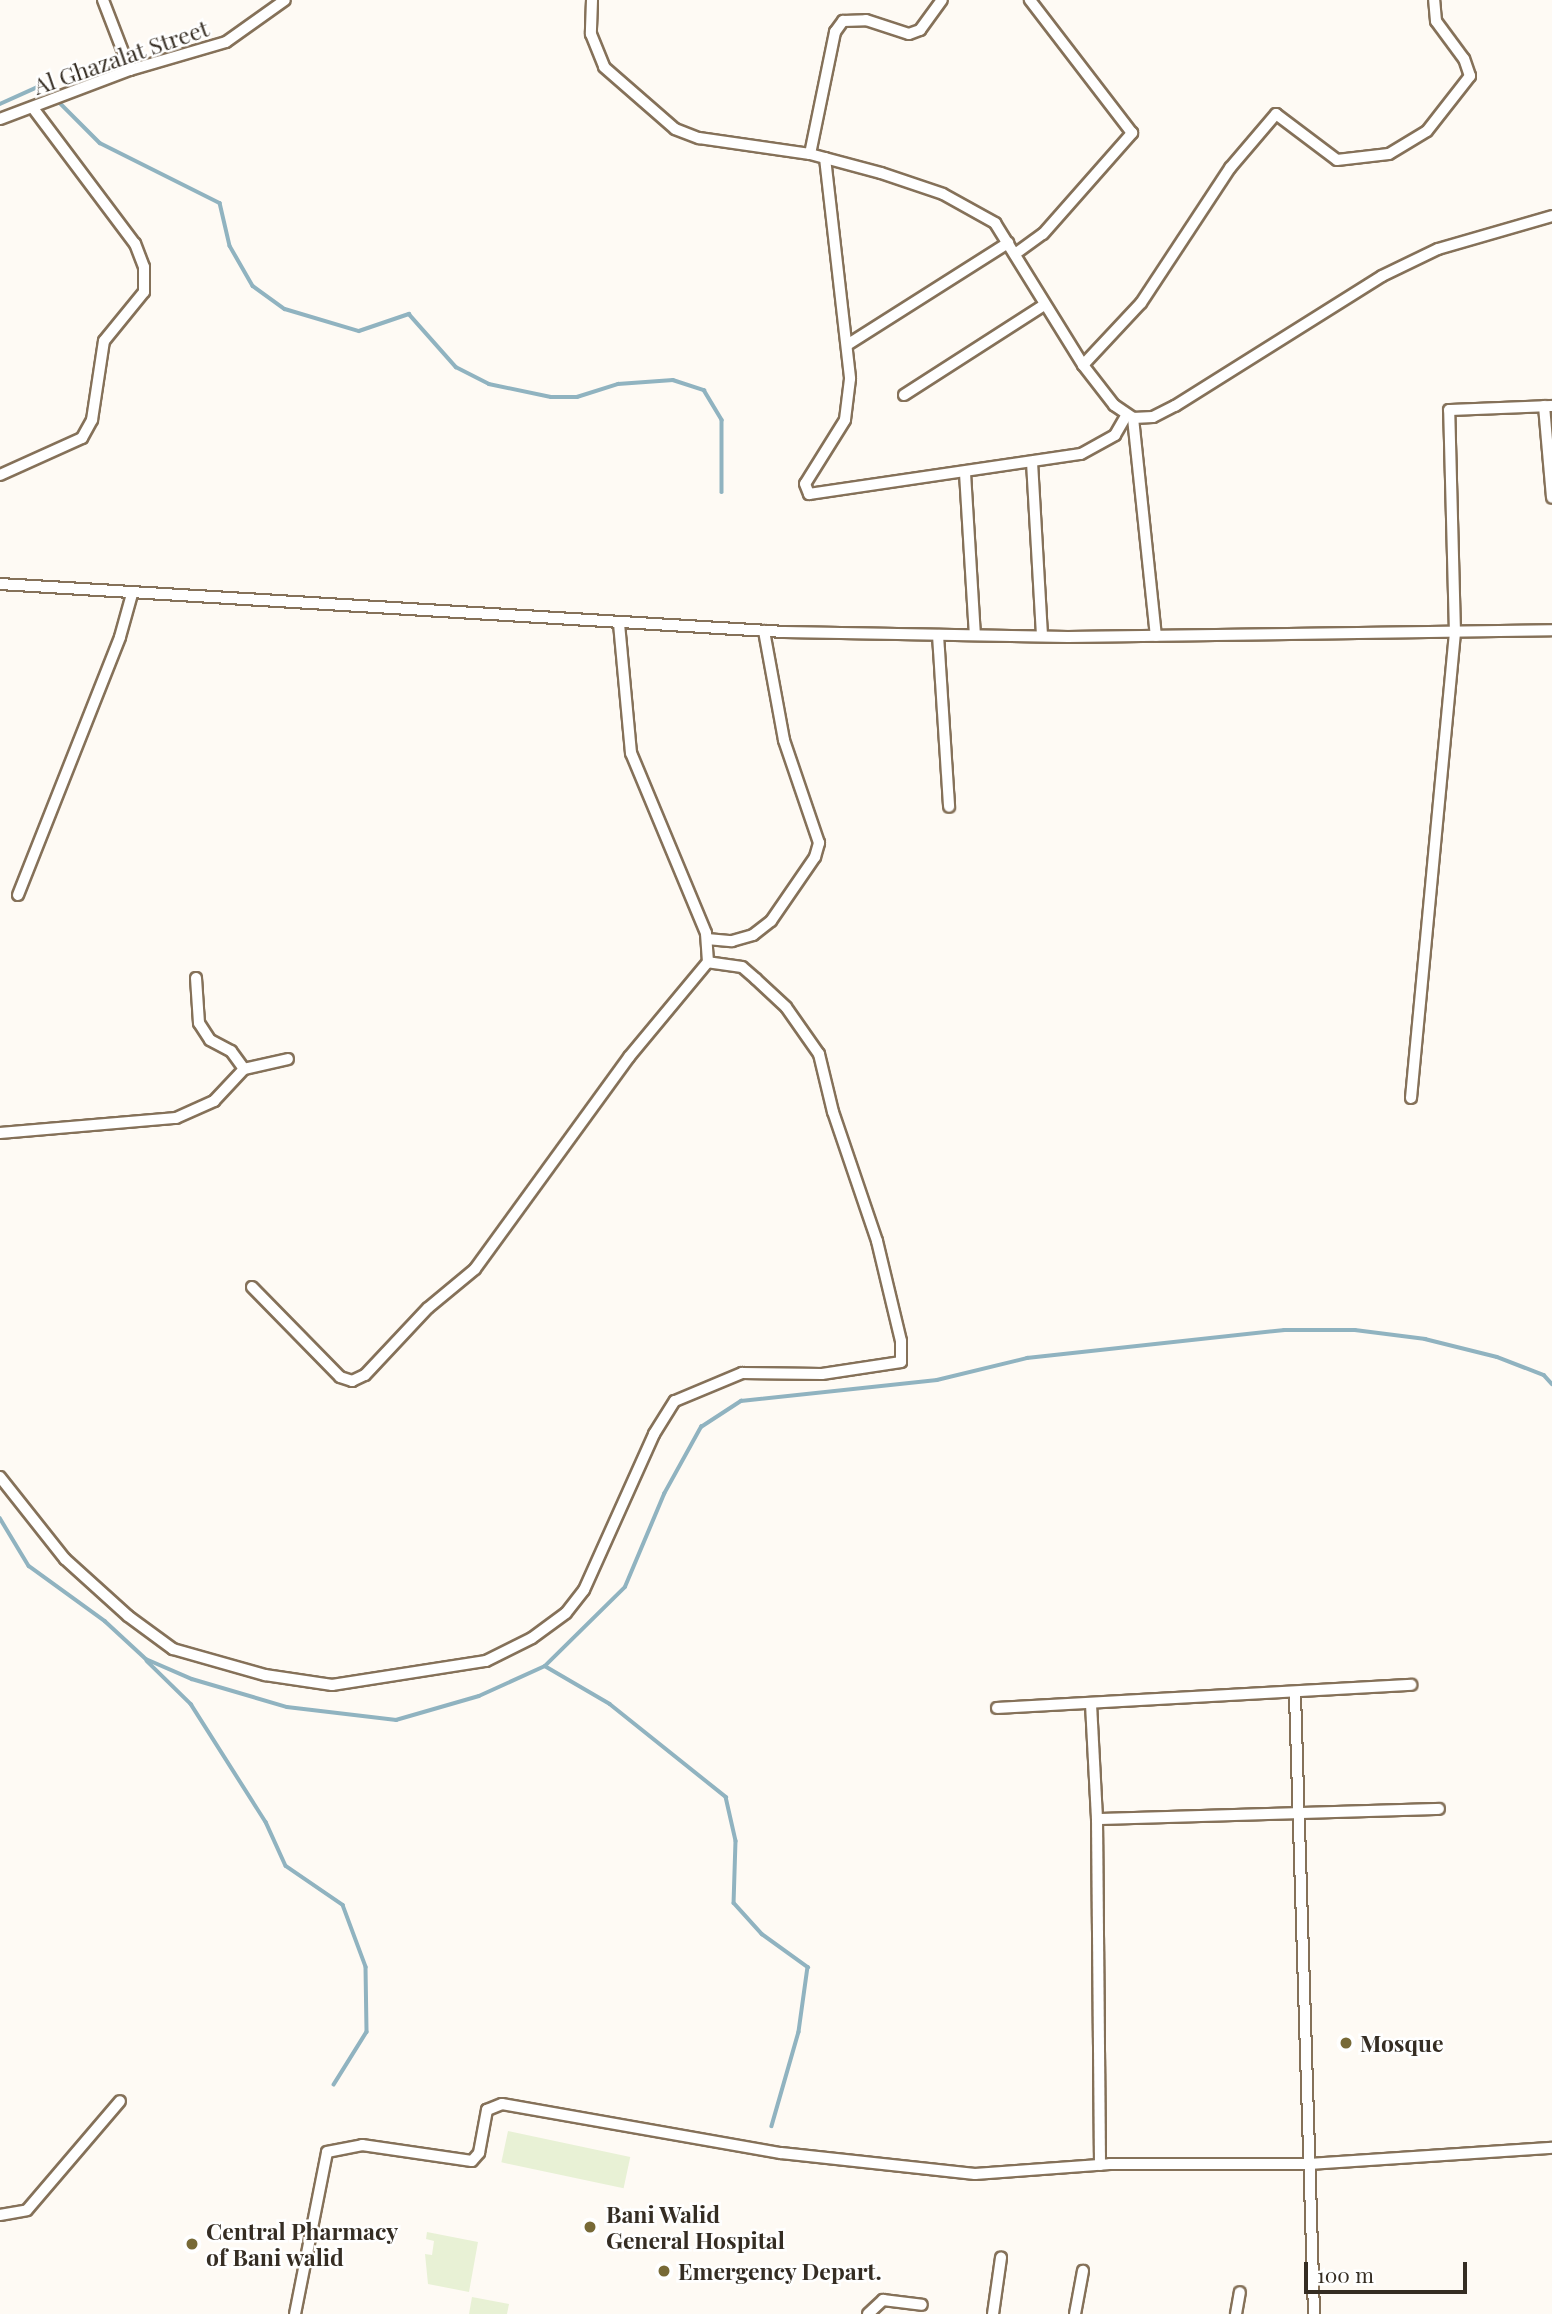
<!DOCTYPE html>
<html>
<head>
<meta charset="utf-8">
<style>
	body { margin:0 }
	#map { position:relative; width:1552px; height:2314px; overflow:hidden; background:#fefaf4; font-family:"Playfair Display",serif }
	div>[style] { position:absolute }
	.green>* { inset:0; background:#e8f1d5; transform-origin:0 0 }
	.stream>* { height:3.5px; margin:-1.75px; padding:0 1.75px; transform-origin:1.75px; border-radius:1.75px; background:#90b3c0 }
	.roads { filter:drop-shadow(2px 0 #857159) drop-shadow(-2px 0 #857159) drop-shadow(0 2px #857159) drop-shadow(0 -2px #857159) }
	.street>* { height:10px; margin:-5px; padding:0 5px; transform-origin:5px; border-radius:5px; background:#fff }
	.dots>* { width:19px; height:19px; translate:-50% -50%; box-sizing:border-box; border:4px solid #fff; border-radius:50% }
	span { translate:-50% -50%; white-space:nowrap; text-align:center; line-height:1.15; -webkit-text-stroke:5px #fff; paint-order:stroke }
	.street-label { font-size:23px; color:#352d23 }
	.poi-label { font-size:23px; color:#352d23; font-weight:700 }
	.left { translate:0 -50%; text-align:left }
	.scale { position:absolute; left:1304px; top:2262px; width:163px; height:32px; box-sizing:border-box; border:4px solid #352d23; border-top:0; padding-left:9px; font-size:21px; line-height:24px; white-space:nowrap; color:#352d23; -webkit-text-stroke:5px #fff; paint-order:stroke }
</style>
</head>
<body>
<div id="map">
	<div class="green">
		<div style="left:508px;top:2131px;width:125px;height:32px;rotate:12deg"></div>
		<div style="clip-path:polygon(427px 2232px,478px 2242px,469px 2292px,428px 2284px,425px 2254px,432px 2255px,434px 2241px,426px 2239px)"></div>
		<div style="clip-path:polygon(472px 2297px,509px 2304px,507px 2314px,469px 2314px)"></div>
	</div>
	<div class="stream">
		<div style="left:0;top:104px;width:46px;rotate:-24.3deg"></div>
		<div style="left:42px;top:85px;width:82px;rotate:45deg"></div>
		<div style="left:100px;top:143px;width:134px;rotate:26.6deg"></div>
		<div style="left:220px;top:203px;width:44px;rotate:76.9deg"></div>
		<div style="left:230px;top:246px;width:46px;rotate:60.1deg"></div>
		<div style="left:253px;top:286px;width:39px;rotate:36deg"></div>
		<div style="left:285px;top:309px;width:77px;rotate:16.6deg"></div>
		<div style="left:359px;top:331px;width:53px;rotate:-18.8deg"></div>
		<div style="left:409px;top:314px;width:71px;rotate:48.4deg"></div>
		<div style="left:456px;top:367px;width:37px;rotate:27deg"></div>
		<div style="left:489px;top:384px;width:63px;rotate:11.8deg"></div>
		<div style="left:551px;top:397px;width:26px"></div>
		<div style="left:577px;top:397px;width:43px;rotate:-17.6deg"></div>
		<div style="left:618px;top:384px;width:55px;rotate:-4.2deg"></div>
		<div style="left:673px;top:380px;width:33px;rotate:18deg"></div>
		<div style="left:704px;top:390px;width:35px;rotate:59deg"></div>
		<div style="left:722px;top:420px;width:72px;rotate:90deg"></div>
		<div style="left:0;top:1518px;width:56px;rotate:58.9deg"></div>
		<div style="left:29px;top:1566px;width:94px;rotate:35.9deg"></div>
		<div style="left:105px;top:1621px;width:56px;rotate:42.8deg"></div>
		<div style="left:146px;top:1659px;width:50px;rotate:23.5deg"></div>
		<div style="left:192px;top:1679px;width:99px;rotate:16.4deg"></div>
		<div style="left:287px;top:1707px;width:110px;rotate:6.8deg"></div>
		<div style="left:396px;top:1720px;width:86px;rotate:-16.1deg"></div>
		<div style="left:479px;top:1696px;width:72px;rotate:-24.4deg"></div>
		<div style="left:545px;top:1666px;width:112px;rotate:-44.6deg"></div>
		<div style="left:625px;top:1587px;width:101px;rotate:-67.2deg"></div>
		<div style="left:664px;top:1494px;width:77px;rotate:-61.1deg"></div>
		<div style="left:701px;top:1427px;width:48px;rotate:-33deg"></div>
		<div style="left:741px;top:1401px;width:197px;rotate:-6.1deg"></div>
		<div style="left:937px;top:1380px;width:93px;rotate:-13.7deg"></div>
		<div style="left:1027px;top:1358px;width:259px;rotate:-6.2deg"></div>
		<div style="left:1284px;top:1330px;width:71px"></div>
		<div style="left:1355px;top:1330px;width:71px;rotate:7.3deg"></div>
		<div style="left:1425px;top:1339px;width:74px;rotate:14deg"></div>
		<div style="left:1497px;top:1357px;width:50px;rotate:21deg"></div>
		<div style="left:1544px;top:1375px;width:12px;rotate:48deg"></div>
		<div style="left:147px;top:1661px;width:62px;rotate:44.3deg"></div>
		<div style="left:191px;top:1704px;width:140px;rotate:57.6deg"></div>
		<div style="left:266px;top:1822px;width:48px;rotate:65.6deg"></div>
		<div style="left:286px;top:1866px;width:69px;rotate:34.4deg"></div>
		<div style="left:343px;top:1905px;width:66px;rotate:69.6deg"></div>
		<div style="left:366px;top:1967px;width:65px;rotate:89.1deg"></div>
		<div style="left:367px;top:2032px;width:62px;rotate:121.9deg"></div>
		<div style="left:545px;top:1666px;width:75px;rotate:30.3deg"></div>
		<div style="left:610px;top:1704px;width:149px;rotate:38.7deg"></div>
		<div style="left:726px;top:1797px;width:45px;rotate:77.2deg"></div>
		<div style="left:736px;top:1841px;width:62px;rotate:91.8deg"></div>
		<div style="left:734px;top:1903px;width:42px;rotate:47.9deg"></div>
		<div style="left:762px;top:1934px;width:57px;rotate:35.7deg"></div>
		<div style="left:808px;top:1967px;width:66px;rotate:97.9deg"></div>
		<div style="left:799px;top:2032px;width:98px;rotate:106deg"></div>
	</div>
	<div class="roads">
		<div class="street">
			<div style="left:103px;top:0;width:75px;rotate:68.9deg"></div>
			<div style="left:592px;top:0;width:34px;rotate:92deg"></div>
			<div style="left:591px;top:34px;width:35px;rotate:68deg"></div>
			<div style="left:604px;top:67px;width:94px;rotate:41.1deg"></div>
			<div style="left:675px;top:129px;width:26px;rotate:21deg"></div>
			<div style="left:699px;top:138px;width:112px;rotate:8.2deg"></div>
			<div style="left:810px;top:154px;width:73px;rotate:15deg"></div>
			<div style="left:881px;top:173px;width:65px;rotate:18.7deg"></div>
			<div style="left:943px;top:194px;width:60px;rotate:29.1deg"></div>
			<div style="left:995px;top:223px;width:167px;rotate:58.2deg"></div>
			<div style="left:1083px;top:365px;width:51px;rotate:52.2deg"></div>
			<div style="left:1114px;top:405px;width:23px;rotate:34deg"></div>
			<div style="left:1133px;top:418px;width:20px;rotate:-3deg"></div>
			<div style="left:1153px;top:417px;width:25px;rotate:-27deg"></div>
			<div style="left:1175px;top:406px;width:244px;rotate:-32.1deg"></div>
			<div style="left:1382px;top:276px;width:62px;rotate:-25.7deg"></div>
			<div style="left:1438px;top:249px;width:119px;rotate:-16.1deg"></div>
			<div style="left:0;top:119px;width:139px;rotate:-20.7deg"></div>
			<div style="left:130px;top:70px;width:100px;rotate:-16.3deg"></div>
			<div style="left:226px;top:42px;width:72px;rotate:-35.4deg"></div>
			<div style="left:810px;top:154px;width:125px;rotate:-78.4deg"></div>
			<div style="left:835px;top:32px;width:14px;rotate:-54deg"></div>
			<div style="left:843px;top:21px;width:23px;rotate:-2deg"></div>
			<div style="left:866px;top:20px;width:45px;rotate:18deg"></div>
			<div style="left:909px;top:34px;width:12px;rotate:-20deg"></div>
			<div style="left:920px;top:30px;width:37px;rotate:-54deg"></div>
			<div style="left:825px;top:158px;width:222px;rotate:83.5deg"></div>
			<div style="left:850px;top:379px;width:41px;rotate:97deg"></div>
			<div style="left:845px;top:420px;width:75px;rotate:122deg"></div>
			<div style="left:805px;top:484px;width:11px;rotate:68deg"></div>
			<div style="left:809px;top:494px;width:275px;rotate:-8.4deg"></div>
			<div style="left:1081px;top:454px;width:39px;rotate:-29deg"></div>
			<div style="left:1115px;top:435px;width:22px;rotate:-60deg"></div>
			<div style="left:1015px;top:254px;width:34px;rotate:-36deg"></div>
			<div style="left:1043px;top:234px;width:135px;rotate:-48.6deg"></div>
			<div style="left:1132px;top:133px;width:168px;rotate:-127.5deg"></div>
			<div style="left:847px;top:345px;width:191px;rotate:-32.4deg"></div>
			<div style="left:1083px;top:365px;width:85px;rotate:-46.9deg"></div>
			<div style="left:1141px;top:303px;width:162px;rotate:-56.6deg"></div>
			<div style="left:1230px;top:168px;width:71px;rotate:-49.6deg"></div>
			<div style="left:1276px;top:114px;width:76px;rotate:37deg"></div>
			<div style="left:1337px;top:160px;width:52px;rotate:-6.6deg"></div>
			<div style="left:1389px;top:154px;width:44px;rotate:-31.2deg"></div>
			<div style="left:1427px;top:131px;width:70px;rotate:-52deg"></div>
			<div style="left:1470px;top:76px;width:18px;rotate:-109deg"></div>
			<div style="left:1464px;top:59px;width:47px;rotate:-126.4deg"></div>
			<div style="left:1436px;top:21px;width:21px;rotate:-95deg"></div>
			<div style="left:904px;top:395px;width:166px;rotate:-32.7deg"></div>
			<div style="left:1544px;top:406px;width:92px;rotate:85deg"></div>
			<div style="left:1133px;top:418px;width:219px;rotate:84deg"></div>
			<div style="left:1032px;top:462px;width:174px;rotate:86.7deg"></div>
			<div style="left:965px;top:473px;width:162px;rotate:86.5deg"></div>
			<div style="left:0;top:475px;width:90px;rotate:-24.3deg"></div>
			<div style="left:82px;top:438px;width:21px;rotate:-61deg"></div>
			<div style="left:92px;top:420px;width:80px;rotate:-81.4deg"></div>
			<div style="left:104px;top:341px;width:63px;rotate:-50.8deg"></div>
			<div style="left:144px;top:292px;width:25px;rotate:-90deg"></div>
			<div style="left:144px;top:267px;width:25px;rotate:-111deg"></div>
			<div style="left:135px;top:244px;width:170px;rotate:-126.9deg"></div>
			<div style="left:0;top:584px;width:785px;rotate:3.5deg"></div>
			<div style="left:784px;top:632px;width:284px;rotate:1deg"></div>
			<div style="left:1068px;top:637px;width:484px;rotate:-0.8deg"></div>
			<div style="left:938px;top:635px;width:172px;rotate:86.3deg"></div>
			<div style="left:18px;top:895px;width:277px;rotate:-68.4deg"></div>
			<div style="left:120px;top:637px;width:45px;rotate:-74.4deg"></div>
			<div style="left:707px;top:939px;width:25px;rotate:5deg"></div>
			<div style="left:732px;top:941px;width:22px;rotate:-16deg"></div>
			<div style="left:753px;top:935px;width:23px;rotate:-38deg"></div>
			<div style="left:771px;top:921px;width:78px;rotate:-55.5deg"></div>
			<div style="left:815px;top:857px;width:15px;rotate:-74deg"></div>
			<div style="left:819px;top:843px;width:109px;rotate:-108.8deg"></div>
			<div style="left:784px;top:740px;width:111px;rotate:-100.4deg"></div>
			<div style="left:196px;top:978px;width:45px;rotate:86.2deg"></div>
			<div style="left:199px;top:1023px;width:20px;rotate:57deg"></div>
			<div style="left:210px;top:1040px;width:24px;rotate:28deg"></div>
			<div style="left:231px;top:1051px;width:22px;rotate:54deg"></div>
			<div style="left:1411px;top:1098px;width:467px;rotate:-84.6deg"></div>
			<div style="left:1455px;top:633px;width:223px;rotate:-91.5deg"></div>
			<div style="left:1449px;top:410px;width:103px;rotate:-2.2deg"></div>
			<div style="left:0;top:1133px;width:177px;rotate:-4.9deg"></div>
			<div style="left:176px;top:1118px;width:42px;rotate:-24.1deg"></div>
			<div style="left:214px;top:1101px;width:44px;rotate:-46.8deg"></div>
			<div style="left:244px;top:1069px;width:45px;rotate:-12.8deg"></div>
			<div style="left:252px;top:1287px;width:126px;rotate:45.6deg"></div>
			<div style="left:340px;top:1377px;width:13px;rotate:18deg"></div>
			<div style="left:352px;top:1381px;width:14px;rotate:-25deg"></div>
			<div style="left:365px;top:1375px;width:92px;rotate:-46.8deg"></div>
			<div style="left:428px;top:1308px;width:61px;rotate:-39.7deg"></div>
			<div style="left:475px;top:1269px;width:262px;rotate:-54deg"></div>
			<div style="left:629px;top:1057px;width:124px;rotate:-50.3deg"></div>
			<div style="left:708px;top:962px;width:29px;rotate:-94deg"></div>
			<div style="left:706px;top:933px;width:195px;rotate:-112.6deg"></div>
			<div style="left:631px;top:753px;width:131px;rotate:-95.3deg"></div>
			<div style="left:0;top:1477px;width:105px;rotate:51.6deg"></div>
			<div style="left:65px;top:1559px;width:85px;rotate:42.1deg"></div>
			<div style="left:128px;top:1616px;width:56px;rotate:36.3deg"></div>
			<div style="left:173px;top:1649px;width:96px;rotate:15.8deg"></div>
			<div style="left:265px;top:1675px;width:68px;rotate:8.5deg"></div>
			<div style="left:332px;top:1685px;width:156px;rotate:-8.9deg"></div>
			<div style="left:486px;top:1661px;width:51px;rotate:-26.6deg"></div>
			<div style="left:532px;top:1638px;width:42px;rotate:-36.3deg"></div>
			<div style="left:566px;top:1613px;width:29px;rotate:-52deg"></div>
			<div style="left:584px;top:1590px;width:171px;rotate:-65.8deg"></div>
			<div style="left:654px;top:1434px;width:39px;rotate:-58deg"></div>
			<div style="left:675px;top:1401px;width:73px;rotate:-22.7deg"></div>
			<div style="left:742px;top:1373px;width:80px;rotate:0.7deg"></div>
			<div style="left:822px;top:1374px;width:80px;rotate:-8.6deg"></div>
			<div style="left:901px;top:1362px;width:21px;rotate:-90deg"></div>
			<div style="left:901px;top:1341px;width:103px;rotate:-103.5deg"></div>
			<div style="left:877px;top:1241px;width:136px;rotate:-108.8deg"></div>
			<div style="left:833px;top:1112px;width:60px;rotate:-103.6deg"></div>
			<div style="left:819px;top:1054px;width:57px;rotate:-125.1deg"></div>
			<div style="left:786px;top:1007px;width:41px;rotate:-137deg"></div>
			<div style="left:756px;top:979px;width:18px;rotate:-139deg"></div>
			<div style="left:742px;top:967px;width:34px;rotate:-172deg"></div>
			<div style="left:1295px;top:1695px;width:619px;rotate:88.24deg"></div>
			<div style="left:1091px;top:1704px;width:115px;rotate:87deg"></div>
			<div style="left:1097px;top:1819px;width:342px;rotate:-1.7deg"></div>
			<div style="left:997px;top:1708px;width:415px;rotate:-3.2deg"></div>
			<div style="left:1097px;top:1819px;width:346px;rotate:89.5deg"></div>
			<div style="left:0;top:2215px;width:27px;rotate:-10deg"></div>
			<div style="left:27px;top:2210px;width:143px;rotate:-49.5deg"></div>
			<div style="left:295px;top:2314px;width:165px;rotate:-78.8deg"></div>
			<div style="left:327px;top:2152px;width:36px;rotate:-11deg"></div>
			<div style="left:362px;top:2145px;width:111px;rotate:8.3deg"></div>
			<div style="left:472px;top:2161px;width:11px;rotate:-49deg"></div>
			<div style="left:479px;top:2153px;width:44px;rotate:-79.5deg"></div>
			<div style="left:487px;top:2110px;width:16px;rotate:-22deg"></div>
			<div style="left:502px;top:2104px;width:283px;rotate:10deg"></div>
			<div style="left:781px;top:2153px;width:195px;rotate:6.2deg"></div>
			<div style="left:975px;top:2174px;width:135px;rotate:-4.2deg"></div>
			<div style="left:1110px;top:2164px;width:199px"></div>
			<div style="left:1309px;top:2164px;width:244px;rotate:-3.8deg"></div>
			<div style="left:868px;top:2314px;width:21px;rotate:-43deg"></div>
			<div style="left:883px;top:2300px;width:39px;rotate:7deg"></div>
			<div style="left:993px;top:2314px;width:57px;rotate:-81.9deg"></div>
			<div style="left:1075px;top:2314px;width:44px;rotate:-79.5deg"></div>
			<div style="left:1236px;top:2314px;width:22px;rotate:-80deg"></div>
		</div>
	</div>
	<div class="dots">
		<div style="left:1346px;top:2043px;background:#776936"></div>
		<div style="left:590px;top:2227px;background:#776936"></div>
		<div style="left:192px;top:2244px;background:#776936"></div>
		<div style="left:664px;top:2271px;background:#776936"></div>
	</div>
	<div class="street-label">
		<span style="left:121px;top:57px;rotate:-19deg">Al Ghazalat Street</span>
	</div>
	<div class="poi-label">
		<span class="left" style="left:1360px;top:2043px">Mosque</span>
		<span class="left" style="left:606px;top:2227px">Bani Walid<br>General Hospital</span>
		<span class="left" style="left:206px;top:2244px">Central Pharmacy<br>of Bani walid</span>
		<span class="left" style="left:678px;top:2271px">Emergency Depart.</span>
	</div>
	<div class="scale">100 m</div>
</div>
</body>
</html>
